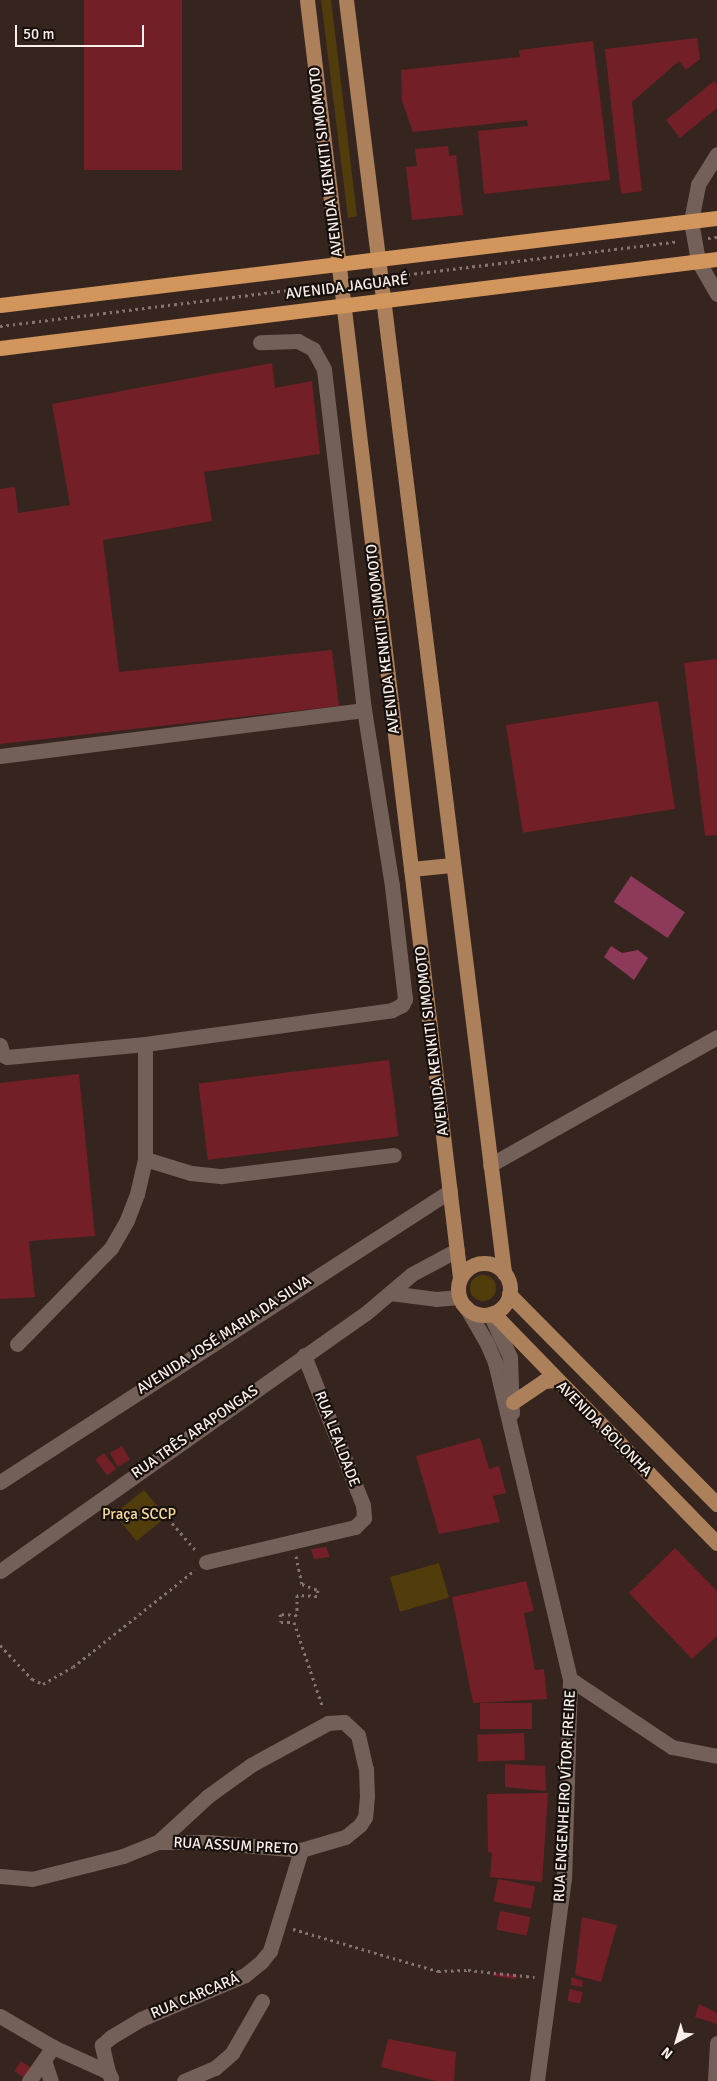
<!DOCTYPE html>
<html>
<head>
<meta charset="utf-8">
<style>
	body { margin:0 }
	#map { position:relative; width:717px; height:2081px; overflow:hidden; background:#35251e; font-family:Signika,sans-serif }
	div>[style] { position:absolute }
	.green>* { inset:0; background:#513d0b; transform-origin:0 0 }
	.round { border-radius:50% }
	.water>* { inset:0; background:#8c395a; transform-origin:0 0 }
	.building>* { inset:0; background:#731f27; transform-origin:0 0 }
	.path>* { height:3px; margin-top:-1.5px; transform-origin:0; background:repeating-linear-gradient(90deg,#82746e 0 2.5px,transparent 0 6.5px) }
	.minor>* { height:15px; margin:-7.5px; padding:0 7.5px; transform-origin:7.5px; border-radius:7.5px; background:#736059 }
	.major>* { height:15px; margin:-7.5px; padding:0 7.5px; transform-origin:7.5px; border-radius:7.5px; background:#ac805a }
	.major>.ring { margin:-7.5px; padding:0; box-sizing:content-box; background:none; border:15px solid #ac805a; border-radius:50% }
	.highway>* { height:15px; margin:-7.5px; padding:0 7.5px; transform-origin:7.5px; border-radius:7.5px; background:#d2955b }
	span { translate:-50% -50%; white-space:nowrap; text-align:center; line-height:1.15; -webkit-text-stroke:4.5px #17100d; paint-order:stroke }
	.street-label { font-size:15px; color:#faefea }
	.park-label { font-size:15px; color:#f8da99 }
	.north { position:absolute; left:652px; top:2016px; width:50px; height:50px; -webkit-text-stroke:4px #17100d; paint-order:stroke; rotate:219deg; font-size:14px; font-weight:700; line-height:20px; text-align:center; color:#faefea }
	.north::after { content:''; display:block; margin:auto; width:18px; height:22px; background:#faefea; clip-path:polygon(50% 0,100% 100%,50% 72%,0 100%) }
	.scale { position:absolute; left:15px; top:25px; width:129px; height:22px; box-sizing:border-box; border:2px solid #faefea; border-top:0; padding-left:6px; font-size:15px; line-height:18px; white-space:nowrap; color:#faefea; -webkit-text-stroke:4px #17100d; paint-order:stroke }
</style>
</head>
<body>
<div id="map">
	<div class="green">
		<div style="clip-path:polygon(321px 0,331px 0,357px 216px,353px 217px,348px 218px)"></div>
		<div class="round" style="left:470px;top:1275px;width:26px;height:26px"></div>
		<div style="left:144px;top:1490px;width:35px;height:38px;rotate:51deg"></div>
		<div style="left:439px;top:1563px;width:36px;height:51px;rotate:74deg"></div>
	</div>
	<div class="water">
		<div style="left:631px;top:876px;width:65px;height:31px;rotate:34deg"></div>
		<div style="clip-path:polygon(611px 946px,622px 953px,638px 950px,648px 958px,634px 980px,604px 957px)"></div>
	</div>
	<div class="building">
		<div style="left:84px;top:0;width:98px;height:170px"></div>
		<div style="clip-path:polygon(697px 38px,700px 59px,686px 70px,679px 61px,632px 102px,642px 191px,621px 194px,605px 49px)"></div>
		<div style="clip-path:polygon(593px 41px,610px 180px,484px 194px,478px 131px,528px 126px,527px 120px,413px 132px,402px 101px,401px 70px,520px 57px,519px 50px)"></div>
		<div style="clip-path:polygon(714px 81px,717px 85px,717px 108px,680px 138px,666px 120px)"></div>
		<div style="clip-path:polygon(448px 146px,449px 156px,456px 155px,463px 215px,412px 220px,406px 167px,417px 166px,415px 149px)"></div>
		<div style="clip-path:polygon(272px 363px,275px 388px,312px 381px,320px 454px,204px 472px,212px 521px,103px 540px,119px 672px,332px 650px,339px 706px,0 744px,0 489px,15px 487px,18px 513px,70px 505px,52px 404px)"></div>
		<div style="clip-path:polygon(717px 659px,717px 835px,705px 836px,684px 663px)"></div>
		<div style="left:658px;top:701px;width:109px;height:154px;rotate:81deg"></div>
		<div style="left:389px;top:1060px;width:77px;height:192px;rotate:83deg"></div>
		<div style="clip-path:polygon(79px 1074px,95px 1236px,29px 1241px,35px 1297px,0 1299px,0 1083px)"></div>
		<div style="clip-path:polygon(480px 1438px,489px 1469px,499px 1466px,506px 1493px,493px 1496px,500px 1522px,439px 1534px,416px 1456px)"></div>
		<div style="left:122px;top:1446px;width:16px;height:14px;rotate:60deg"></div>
		<div style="left:104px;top:1453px;width:20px;height:11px;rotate:53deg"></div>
		<div style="clip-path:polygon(326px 1547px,330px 1557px,314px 1559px,311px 1549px)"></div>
		<div style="clip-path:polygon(675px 1548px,717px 1591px,717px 1636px,692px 1659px,629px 1593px)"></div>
		<div style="clip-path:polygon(526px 1581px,534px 1611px,524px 1613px,535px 1670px,544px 1669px,547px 1699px,473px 1703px,452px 1597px)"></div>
		<div style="left:532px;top:1703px;width:26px;height:52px;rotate:90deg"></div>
		<div style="left:524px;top:1733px;width:27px;height:47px;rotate:88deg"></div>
		<div style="clip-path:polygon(505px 1764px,545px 1766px,546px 1791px,505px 1787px)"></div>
		<div style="clip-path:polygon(548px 1793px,542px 1882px,490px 1877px,492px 1853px,488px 1852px,487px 1794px)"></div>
		<div style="left:498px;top:1879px;width:38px;height:23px;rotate:11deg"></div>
		<div style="left:500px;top:1911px;width:31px;height:19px;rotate:11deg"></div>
		<div style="clip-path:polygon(582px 1917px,617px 1925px,601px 1982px,575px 1975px)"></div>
		<div style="clip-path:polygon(493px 1973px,517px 1975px,516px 1979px,493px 1976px)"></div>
		<div style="clip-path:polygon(571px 1977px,583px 1981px,582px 1987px,571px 1985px)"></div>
		<div style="left:570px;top:1989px;width:13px;height:12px;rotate:13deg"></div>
		<div style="clip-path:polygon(699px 2004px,717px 2013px,717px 2024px,695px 2017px)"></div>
		<div style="clip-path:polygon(388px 2039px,456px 2052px,454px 2081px,436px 2081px,381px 2067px)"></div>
		<div style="left:21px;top:2061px;width:14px;height:12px;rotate:34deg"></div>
	</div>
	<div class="path">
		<div style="left:708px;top:238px;width:9px;rotate:-6deg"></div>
		<div style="left:395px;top:276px;width:286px;rotate:-7deg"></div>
		<div style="left:0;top:326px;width:330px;rotate:-7.1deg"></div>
		<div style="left:172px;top:1523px;width:38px;rotate:49deg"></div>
		<div style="left:296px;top:1556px;width:29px;rotate:78deg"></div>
		<div style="left:302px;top:1584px;width:17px;rotate:21deg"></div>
		<div style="left:318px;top:1590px;width:6px;rotate:99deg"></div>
		<div style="left:317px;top:1596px;width:20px;rotate:-177deg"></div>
		<div style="left:297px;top:1595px;width:20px;rotate:90deg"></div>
		<div style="left:297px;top:1615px;width:17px;rotate:-177deg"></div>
		<div style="left:280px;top:1614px;width:8px;rotate:83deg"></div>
		<div style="left:281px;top:1622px;width:13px"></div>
		<div style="left:294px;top:1622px;width:91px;rotate:71.4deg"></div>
		<div style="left:0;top:1645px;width:47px;rotate:46.7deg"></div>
		<div style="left:32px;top:1679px;width:12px;rotate:24deg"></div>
		<div style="left:43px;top:1684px;width:34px;rotate:-30deg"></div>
		<div style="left:73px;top:1667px;width:156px;rotate:-38.5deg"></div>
		<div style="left:293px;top:1929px;width:151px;rotate:16.2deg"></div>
		<div style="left:438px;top:1971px;width:30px;rotate:-2deg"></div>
		<div style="left:468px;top:1970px;width:67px;rotate:6deg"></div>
	</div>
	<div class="minor">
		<div style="left:717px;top:154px;width:36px;rotate:122deg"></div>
		<div style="left:698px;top:185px;width:37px;rotate:101deg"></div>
		<div style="left:691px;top:221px;width:41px;rotate:80.1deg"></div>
		<div style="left:698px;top:261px;width:38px;rotate:60deg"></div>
		<div style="left:0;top:756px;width:367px;rotate:-7.2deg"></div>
		<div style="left:0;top:1045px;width:10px;rotate:73deg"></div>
		<div style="left:3px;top:1055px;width:4px;rotate:27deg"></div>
		<div style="left:7px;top:1057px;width:139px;rotate:-5.4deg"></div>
		<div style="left:145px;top:1044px;width:249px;rotate:-7.8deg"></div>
		<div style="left:392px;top:1010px;width:11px;rotate:-27deg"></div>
		<div style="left:402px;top:1005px;width:7px;rotate:-63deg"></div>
		<div style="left:405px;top:999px;width:114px;rotate:-96.6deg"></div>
		<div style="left:392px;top:886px;width:178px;rotate:-99deg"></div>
		<div style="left:364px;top:710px;width:343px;rotate:-96.7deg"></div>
		<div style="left:324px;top:369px;width:23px;rotate:-119deg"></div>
		<div style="left:313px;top:349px;width:17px;rotate:-152deg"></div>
		<div style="left:298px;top:341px;width:38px;rotate:178deg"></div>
		<div style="left:145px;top:1159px;width:48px;rotate:16.9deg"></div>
		<div style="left:191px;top:1173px;width:31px;rotate:6deg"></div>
		<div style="left:222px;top:1176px;width:173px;rotate:-7deg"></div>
		<div style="left:490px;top:1165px;width:261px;rotate:-29.4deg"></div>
		<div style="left:390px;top:1293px;width:46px;rotate:7.4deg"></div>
		<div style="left:436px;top:1299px;width:23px;rotate:-5deg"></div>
		<div style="left:466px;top:1307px;width:39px;rotate:60deg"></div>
		<div style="left:486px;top:1341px;width:23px;rotate:67deg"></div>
		<div style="left:495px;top:1362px;width:326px;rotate:76.7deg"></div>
		<div style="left:570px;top:1679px;width:199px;rotate:91.7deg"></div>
		<div style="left:564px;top:1878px;width:205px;rotate:97.6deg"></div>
		<div style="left:490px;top:1314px;width:47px;rotate:65.1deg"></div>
		<div style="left:510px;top:1357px;width:56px;rotate:88deg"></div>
		<div style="left:17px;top:1344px;width:134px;rotate:-45.6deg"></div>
		<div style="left:111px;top:1248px;width:32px;rotate:-60deg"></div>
		<div style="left:127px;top:1220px;width:28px;rotate:-69deg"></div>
		<div style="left:137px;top:1194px;width:36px;rotate:-77deg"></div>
		<div style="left:145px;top:1159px;width:115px;rotate:-90deg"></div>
		<div style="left:0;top:1482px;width:536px;rotate:-32.89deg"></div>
		<div style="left:206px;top:1562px;width:153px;rotate:-13.2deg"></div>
		<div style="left:355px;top:1527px;width:13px;rotate:-45deg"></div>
		<div style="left:364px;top:1518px;width:13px;rotate:-94deg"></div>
		<div style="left:363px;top:1505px;width:161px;rotate:-111.5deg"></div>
		<div style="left:0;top:1571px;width:448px;rotate:-35.2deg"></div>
		<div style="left:366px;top:1313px;width:60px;rotate:-40.3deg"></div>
		<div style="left:412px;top:1274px;width:51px;rotate:-28.1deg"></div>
		<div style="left:570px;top:1679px;width:123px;rotate:33.7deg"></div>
		<div style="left:672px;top:1747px;width:46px;rotate:11.3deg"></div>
		<div style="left:0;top:1876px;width:32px;rotate:5deg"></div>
		<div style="left:32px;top:1879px;width:94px;rotate:-14.2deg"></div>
		<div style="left:123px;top:1856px;width:38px;rotate:-22deg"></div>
		<div style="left:158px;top:1842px;width:68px;rotate:-42.6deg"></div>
		<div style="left:208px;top:1796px;width:53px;rotate:-35.8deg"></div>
		<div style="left:251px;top:1765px;width:88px;rotate:-28.6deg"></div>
		<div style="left:328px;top:1723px;width:16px;rotate:-4deg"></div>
		<div style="left:344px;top:1722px;width:19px;rotate:43deg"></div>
		<div style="left:358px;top:1735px;width:35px;rotate:77deg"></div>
		<div style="left:366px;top:1769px;width:27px;rotate:88deg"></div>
		<div style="left:367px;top:1796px;width:21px;rotate:95deg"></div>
		<div style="left:365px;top:1817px;width:9px;rotate:122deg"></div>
		<div style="left:360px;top:1825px;width:19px;rotate:141deg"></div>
		<div style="left:345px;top:1837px;width:46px;rotate:163.5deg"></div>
		<div style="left:301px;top:1850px;width:94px;rotate:-175.1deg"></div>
		<div style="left:207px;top:1842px;width:49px;rotate:180deg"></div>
		<div style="left:0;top:2016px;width:61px;rotate:30.3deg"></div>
		<div style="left:53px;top:2047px;width:60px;rotate:24.4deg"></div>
		<div style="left:108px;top:2072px;width:7px;rotate:63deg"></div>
		<div style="left:44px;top:2060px;width:22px;rotate:72deg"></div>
		<div style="left:108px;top:2072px;width:28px;rotate:-103deg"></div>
		<div style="left:102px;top:2045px;width:12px;rotate:-42deg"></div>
		<div style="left:111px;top:2037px;width:35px;rotate:-31deg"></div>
		<div style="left:141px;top:2019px;width:113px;rotate:-22.9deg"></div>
		<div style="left:245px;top:1975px;width:21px;rotate:-39deg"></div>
		<div style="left:261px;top:1962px;width:14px;rotate:-51deg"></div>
		<div style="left:270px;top:1951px;width:106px;rotate:-72.9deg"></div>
		<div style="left:29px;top:2081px;width:42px;rotate:-54.8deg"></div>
		<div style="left:184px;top:2081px;width:34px;rotate:-23deg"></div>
		<div style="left:215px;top:2068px;width:23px;rotate:-41deg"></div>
		<div style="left:232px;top:2053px;width:60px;rotate:-60deg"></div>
		<div style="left:715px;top:2081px;width:38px;rotate:-87deg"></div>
	</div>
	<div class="major">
		<div style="left:307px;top:0;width:1287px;rotate:83.17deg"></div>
		<div style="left:346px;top:0;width:1283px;rotate:82.92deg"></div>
		<div style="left:411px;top:869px;width:41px;rotate:-5.6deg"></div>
		<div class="ring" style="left:458px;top:1263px;width:37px;height:37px"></div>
		<div style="left:509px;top:1294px;width:296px;rotate:45.3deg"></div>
		<div style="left:493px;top:1313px;width:321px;rotate:45.8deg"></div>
		<div style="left:513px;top:1402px;width:37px;rotate:-34deg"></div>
		<div style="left:544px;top:1381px;width:11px;rotate:-5deg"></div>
	</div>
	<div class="highway">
		<div style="left:0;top:305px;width:722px;rotate:-6.92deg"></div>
		<div style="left:0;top:348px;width:723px;rotate:-7.08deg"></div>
	</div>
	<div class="street-label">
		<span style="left:326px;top:162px;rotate:-97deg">AVENIDA KENKITI SIMOMOTO</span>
		<span style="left:347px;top:287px;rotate:-7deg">AVENIDA JAGUARÉ</span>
		<span style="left:383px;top:639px;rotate:-97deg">AVENIDA KENKITI SIMOMOTO</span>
		<span style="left:432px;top:1041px;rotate:-97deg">AVENIDA KENKITI SIMOMOTO</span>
		<span style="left:224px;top:1335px;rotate:-33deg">AVENIDA JOSÉ MARIA DA SILVA</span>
		<span style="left:604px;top:1429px;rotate:45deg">AVENIDA BOLONHA</span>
		<span style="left:195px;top:1432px;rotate:-35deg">RUA TRÊS ARAPONGAS</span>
		<span style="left:337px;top:1439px;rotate:69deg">RUA LEALDADE</span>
		<span style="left:565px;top:1796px;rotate:-87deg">RUA ENGENHEIRO VÍTOR FREIRE</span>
		<span style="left:236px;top:1846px;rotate:3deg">RUA ASSUM PRETO</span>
		<span style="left:195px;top:1996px;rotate:-23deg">RUA CARCARÁ</span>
	</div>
	<div class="park-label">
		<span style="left:139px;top:1515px">Praça SCCP</span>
	</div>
	<div class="north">N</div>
	<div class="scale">50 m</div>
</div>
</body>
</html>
